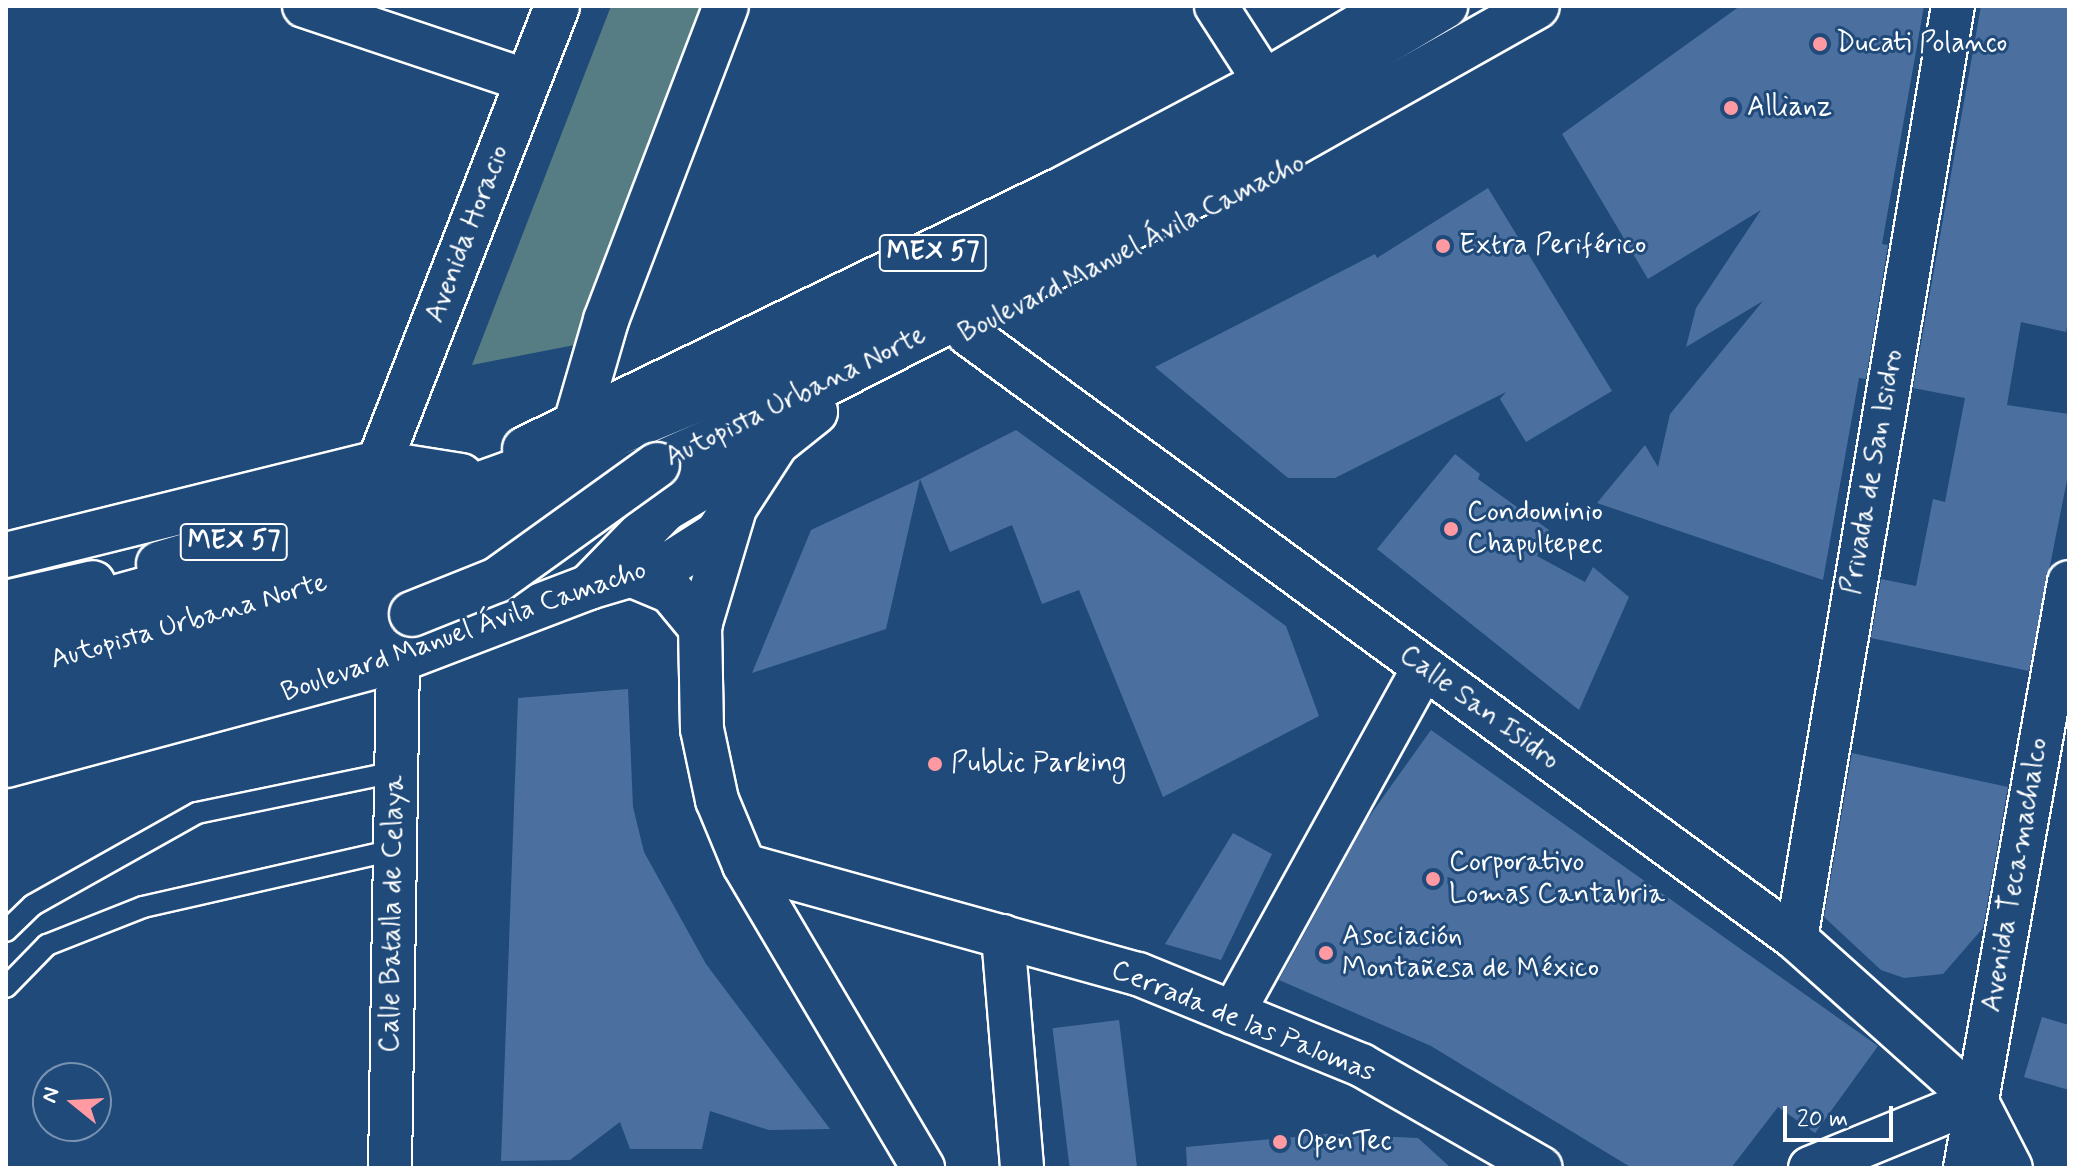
<!DOCTYPE html>
<html>
<head>
<meta charset="utf-8">
<style>
	body { margin:0 }
	#map { position:relative; width:2075px; height:1174px; overflow:hidden; background:#1f4a7a; font-family:Mynerve,sans-serif }
	div>[style] { position:absolute }
	.green>* { inset:0; background:#557d83 }
	.building>* { inset:0; background:#4b709f; transform-origin:0 0 }
	.roads { filter:drop-shadow(2px 0 #fff) drop-shadow(-2px 0 #fff) drop-shadow(0 2px #fff) drop-shadow(0 -2px #fff) }
	.service>* { height:20px; margin:-10px; padding:0 10px; transform-origin:10px; border-radius:10px; background:#1f4a7a }
	.minor>* { height:42px; margin:-21px; padding:0 21px; transform-origin:21px; border-radius:21px; background:#1f4a7a }
	.tertiary>* { height:44px; margin:-22px; padding:0 22px; transform-origin:22px; border-radius:22px; background:#1f4a7a }
	.secondary>* { height:44px; margin:-22px; padding:0 22px; transform-origin:22px; border-radius:22px; background:#1f4a7a }
	.trunk>* { height:44px; margin:-22px; padding:0 22px; transform-origin:22px; border-radius:22px; background:#1f4a7a }
	.motorway>* { height:44px; margin:-22px; padding:0 22px; transform-origin:22px; border-radius:22px; background:#1f4a7a }
	.bridges { filter:drop-shadow(2px 0 #fff) drop-shadow(-2px 0 #fff) drop-shadow(0 2px #fff) drop-shadow(0 -2px #fff) }
	.motorway-bridge>* { height:44px; margin:-22px; padding:0 22px; transform-origin:22px; border-radius:22px; background:#1f4a7a }
	.dots>* { width:22px; height:22px; translate:-50% -50%; box-sizing:border-box; border:4px solid #1f4a7a; border-radius:50% }
	span { translate:-50% -50%; white-space:nowrap; text-align:center; line-height:1.15; -webkit-text-stroke:6px #1f4a7a; paint-order:stroke }
	.shield-label span { padding:2px 6px; background:#1f4a7a; border:2px solid; border-radius:6px; -webkit-text-stroke-width:0 }
	.shield-label { font-size:26px; color:#fff; font-weight:700 }
	.poi-label { font-size:28px; color:#fff }
	.left { translate:0 -50%; text-align:left }
	.street-label { font-size:28px; color:#fff }
	.frame { position:absolute; inset:0; border:8px solid #fff; pointer-events:none }
	.north { position:absolute; left:32px; top:1062px; width:80px; height:80px; box-sizing:border-box; background:#1f4a7a; border:2px solid #7992af; border-radius:50%; rotate:288deg; font-size:22px; font-weight:700; line-height:32px; text-align:center; color:#fff }
	.north::after { content:''; display:block; margin:auto; width:28px; height:36px; background:#ff9aa2; clip-path:polygon(50% 0,100% 100%,50% 72%,0 100%) }
	.scale { position:absolute; left:1783px; top:1106px; width:110px; height:36px; box-sizing:border-box; border:4px solid #fff; border-top:0; padding-left:10px; font-size:24px; line-height:28px; white-space:nowrap; color:#fff; -webkit-text-stroke:6px #1f4a7a; paint-order:stroke }
</style>
</head>
<body>
<div id="map">
	<div class="green">
		<div style="clip-path:polygon(611px 6px,722px 6px,590px 342px,472px 365px)"></div>
	</div>
	<div class="building">
		<div style="clip-path:polygon(1740px 6px,1924px 6px,1882px 244px,1888px 245px,1866px 379px,1859px 378px,1823px 580px,1597px 503px,1645px 445px,1658px 467px,1670px 414px,1763px 301px,1686px 347px,1696px 308px,1761px 210px,1648px 279px,1562px 134px)"></div>
		<div style="clip-path:polygon(1981px 6px,2069px 6px,2069px 316px,2066px 332px,2021px 322px,2007px 405px,2069px 414px,2069px 470px,2029px 671px,1871px 638px,1881px 579px,1916px 586px,1933px 499px,1945px 502px,1965px 398px,1913px 388px)"></div>
		<div style="clip-path:polygon(1488px 188px,1612px 391px,1526px 442px,1500px 399px,1506px 392px,1335px 478px,1288px 478px,1155px 367px,1375px 254px,1377px 258px)"></div>
		<div style="clip-path:polygon(1016px 430px,1286px 626px,1319px 716px,1163px 797px,1079px 590px,1042px 604px,1012px 525px,950px 552px,920px 479px)"></div>
		<div style="clip-path:polygon(1455px 454px,1480px 474px,1478px 479px,1549px 530px,1537px 556px,1585px 582px,1593px 567px,1629px 597px,1579px 710px,1377px 549px)"></div>
		<div style="clip-path:polygon(920px 479px,886px 629px,752px 673px,811px 530px)"></div>
		<div style="clip-path:polygon(628px 689px,633px 807px,644px 852px,706px 964px,830px 1129px,769px 1130px,710px 1111px,702px 1149px,630px 1149px,620px 1122px,570px 1160px,501px 1161px,518px 698px)"></div>
		<div style="clip-path:polygon(1431px 730px,1878px 1046px,1815px 1133px,1778px 1107px,1731px 1168px,1632px 1168px,1431px 1046px,1279px 980px,1366px 821px)"></div>
		<div style="clip-path:polygon(1852px 753px,2008px 787px,1983px 928px,1943px 974px,1904px 978px,1881px 970px,1824px 917px)"></div>
		<div style="clip-path:polygon(1233px 833px,1272px 854px,1221px 960px,1165px 944px)"></div>
		<div style="clip-path:polygon(2042px 1017px,2069px 1025px,2069px 1090px,2024px 1077px)"></div>
		<div style="left:1119px;top:1020px;width:149px;height:67px;rotate:83deg"></div>
		<div style="clip-path:polygon(1327px 1134px,1418px 1138px,1451px 1168px,1187px 1168px,1186px 1147px)"></div>
	</div>
	<div class="roads">
		<div class="service">
			<div style="left:6px;top:931px;width:37px;rotate:-44deg"></div>
			<div style="left:33px;top:905px;width:188px;rotate:-29.3deg"></div>
			<div style="left:197px;top:813px;width:202px;rotate:-11.7deg"></div>
			<div style="left:6px;top:987px;width:59px;rotate:-45.7deg"></div>
			<div style="left:47px;top:945px;width:103px;rotate:-21.6deg"></div>
			<div style="left:143px;top:907px;width:256px;rotate:-12.8deg"></div>
		</div>
		<div class="minor">
			<div style="left:304px;top:6px;width:236px;rotate:18.5deg"></div>
			<div style="left:1216px;top:6px;width:90px;rotate:57.2deg"></div>
			<div style="left:968px;top:334px;width:1025px;rotate:36.15deg"></div>
			<div style="left:1796px;top:939px;width:241px;rotate:41.8deg"></div>
			<div style="left:1976px;top:1100px;width:76px;rotate:62.8deg"></div>
			<div style="left:734px;top:512px;width:119px;rotate:106.6deg"></div>
			<div style="left:700px;top:626px;width:103px;rotate:88.9deg"></div>
			<div style="left:702px;top:729px;width:73px;rotate:78.1deg"></div>
			<div style="left:717px;top:800px;width:70px;rotate:67.4deg"></div>
			<div style="left:744px;top:865px;width:352px;rotate:59.4deg"></div>
			<div style="left:744px;top:865px;width:409px;rotate:15.5deg"></div>
			<div style="left:1138px;top:974px;width:241px;rotate:22.2deg"></div>
			<div style="left:1361px;top:1065px;width:207px;rotate:29.8deg"></div>
			<div style="left:1003px;top:936px;width:233px;rotate:85.3deg"></div>
			<div style="left:1796px;top:939px;width:946px;rotate:-80.45deg"></div>
			<div style="left:1233px;top:1013px;width:395px;rotate:-61.1deg"></div>
			<div style="left:390px;top:1168px;width:508px;rotate:-89.1deg"></div>
			<div style="left:1810px;top:1168px;width:179px;rotate:-22.3deg"></div>
			<div style="left:1965px;top:1168px;width:595px;rotate:-79.94deg"></div>
		</div>
		<div class="tertiary">
			<div style="left:575px;top:427px;width:111px;rotate:-73.8deg"></div>
			<div style="left:606px;top:320px;width:336px;rotate:-69.1deg"></div>
			<div style="left:379px;top:463px;width:490px;rotate:-68.7deg"></div>
		</div>
		<div class="secondary">
			<div style="left:6px;top:555px;width:384px;rotate:-13.9deg"></div>
			<div style="left:379px;top:463px;width:83px;rotate:9deg"></div>
			<div style="left:630px;top:574px;width:44px;rotate:22.5deg"></div>
			<div style="left:671px;top:591px;width:45px;rotate:50.4deg"></div>
			<div style="left:6px;top:765px;width:406px;rotate:-15deg"></div>
			<div style="left:398px;top:660px;width:204px;rotate:-20.9deg"></div>
			<div style="left:589px;top:587px;width:88px;rotate:-16.6deg"></div>
			<div style="left:673px;top:562px;width:52px;rotate:-32.5deg"></div>
			<div style="left:717px;top:534px;width:108px;rotate:-57deg"></div>
		</div>
		<div class="trunk">
			<div style="left:525px;top:449px;width:600px;rotate:-25.8deg"></div>
			<div style="left:1065px;top:188px;width:226px;rotate:-27.9deg"></div>
			<div style="left:1265px;top:82px;width:149px;rotate:-30.7deg"></div>
			<div style="left:159px;top:564px;width:248px;rotate:-16.4deg"></div>
			<div style="left:589px;top:587px;width:109px;rotate:-45.7deg"></div>
			<div style="left:665px;top:509px;width:129px;rotate:-30.7deg"></div>
			<div style="left:776px;top:443px;width:50px;rotate:-38.5deg"></div>
			<div style="left:6px;top:603px;width:89px;rotate:-12.9deg"></div>
			<div style="left:6px;top:695px;width:348px;rotate:-15.3deg"></div>
			<div style="left:342px;top:603px;width:233px;rotate:-19.8deg"></div>
		</div>
		<div class="motorway">
			<div style="left:6px;top:628px;width:330px;rotate:-15.5deg"></div>
			<div style="left:324px;top:540px;width:264px;rotate:-19.7deg"></div>
			<div style="left:573px;top:451px;width:144px;rotate:-22.5deg"></div>
			<div style="left:706px;top:396px;width:654px;rotate:-27deg"></div>
			<div style="left:1289px;top:99px;width:182px;rotate:-30.8deg"></div>
			<div style="left:6px;top:671px;width:351px;rotate:-15.4deg"></div>
			<div style="left:344px;top:578px;width:333px;rotate:-19.9deg"></div>
			<div style="left:657px;top:465px;width:81px;rotate:-24deg"></div>
			<div style="left:731px;top:432px;width:606px;rotate:-27.07deg"></div>
			<div style="left:1271px;top:156px;width:305px;rotate:-29.4deg"></div>
			<div style="left:6px;top:732px;width:211px;rotate:-14deg"></div>
			<div style="left:211px;top:681px;width:212px;rotate:-18.4deg"></div>
		</div>
	</div>
	<div class="bridges">
		<div class="motorway-bridge">
			<div style="left:412px;top:614px;width:92px;rotate:-21.8deg"></div>
			<div style="left:497px;top:580px;width:197px;rotate:-35.7deg"></div>
		</div>
	</div>
	<div class="dots">
		<div style="left:1820px;top:44px;background:#ff9aa2"></div>
		<div style="left:1731px;top:108px;background:#ff9aa2"></div>
		<div style="left:1443px;top:246px;background:#ff9aa2"></div>
		<div style="left:1451px;top:529px;background:#ff9aa2"></div>
		<div style="left:935px;top:764px;background:#ff9aa2"></div>
		<div style="left:1433px;top:879px;background:#ff9aa2"></div>
		<div style="left:1326px;top:953px;background:#ff9aa2"></div>
		<div style="left:1280px;top:1142px;background:#ff9aa2"></div>
	</div>
	<div class="shield-label">
		<span style="left:933px;top:253px">MEX 57</span>
		<span style="left:234px;top:542px">MEX 57</span>
	</div>
	<div class="poi-label">
		<span class="left" style="left:1836px;top:44px">Ducati Polanco</span>
		<span class="left" style="left:1747px;top:108px">Allianz</span>
		<span class="left" style="left:1459px;top:246px">Extra Periférico</span>
		<span class="left" style="left:1467px;top:529px">Condominio<br>Chapultepec</span>
		<span class="left" style="left:951px;top:764px">Public Parking</span>
		<span class="left" style="left:1449px;top:879px">Corporativo<br>Lomas Cantabria</span>
		<span class="left" style="left:1342px;top:953px">Asociación<br>Montañesa de México</span>
		<span class="left" style="left:1296px;top:1142px">OpenTec</span>
	</div>
	<div class="street-label">
		<span style="left:468px;top:234px;rotate:-69deg">Avenida Horacio</span>
		<span style="left:1132px;top:249px;rotate:-27deg">Boulevard Manuel Ávila Camacho</span>
		<span style="left:796px;top:397px;rotate:-26deg">Autopista Urbana Norte</span>
		<span style="left:1873px;top:472px;rotate:-80deg">Privada de San Isidro</span>
		<span style="left:189px;top:622px;rotate:-16deg">Autopista Urbana Norte</span>
		<span style="left:464px;top:632px;rotate:-19deg">Boulevard Manuel Ávila Camacho</span>
		<span style="left:1479px;top:708px;rotate:36deg">Calle San Isidro</span>
		<span style="left:2016px;top:875px;rotate:-80deg">Avenida Tecamachalco</span>
		<span style="left:393px;top:914px;rotate:-89deg">Calle Batalla de Celaya</span>
		<span style="left:1243px;top:1022px;rotate:22deg">Cerrada de las Palomas</span>
	</div>
	<div class="frame"></div>
	<div class="north">N</div>
	<div class="scale">20 m</div>
</div>
</body>
</html>
